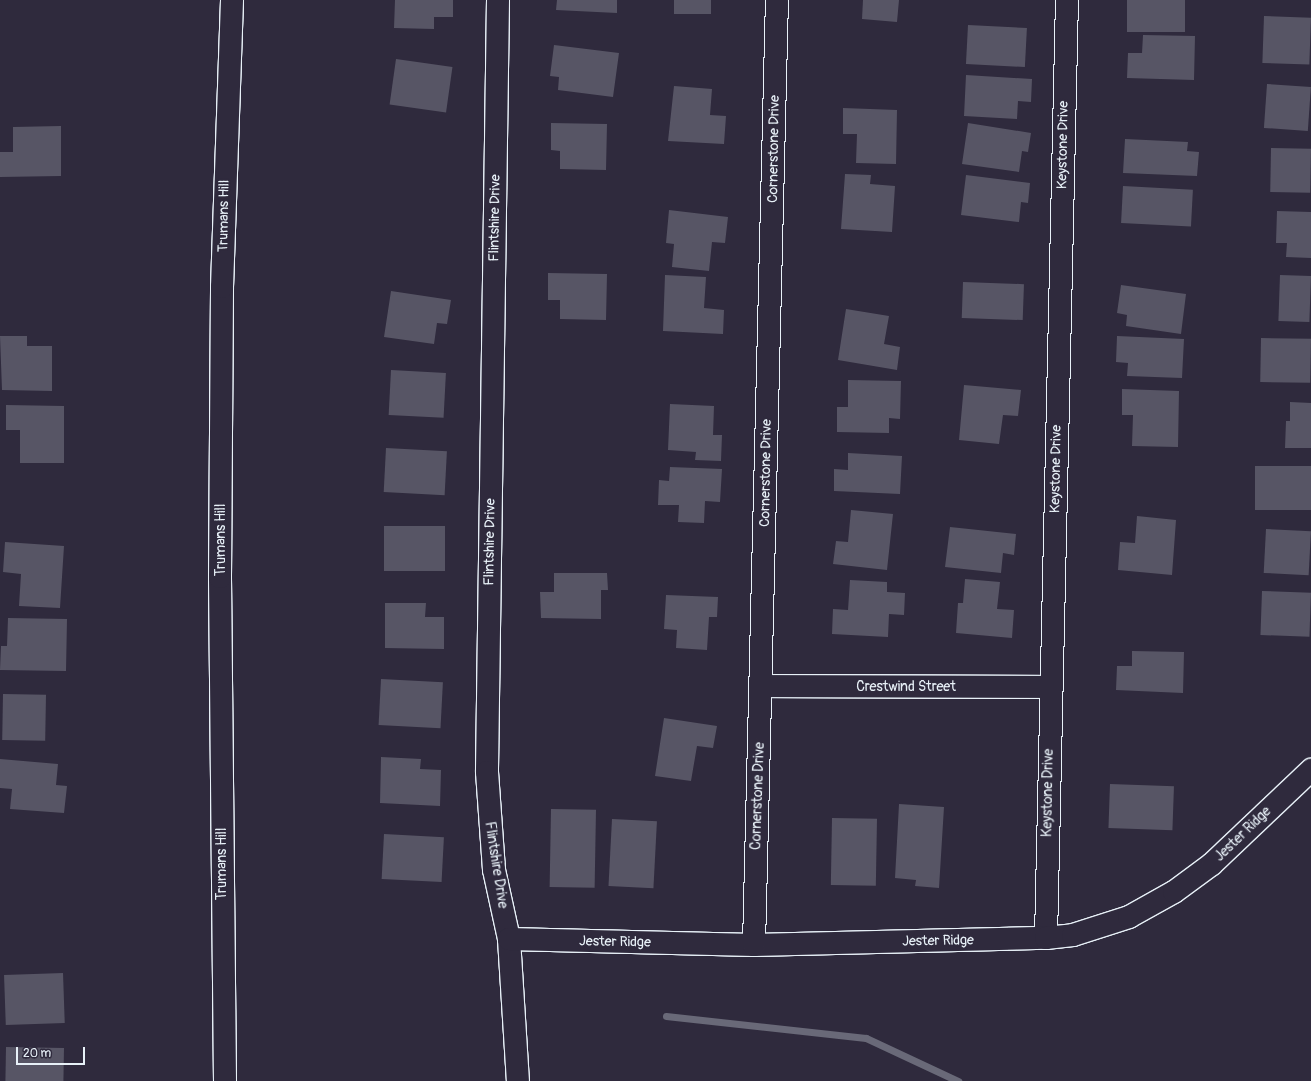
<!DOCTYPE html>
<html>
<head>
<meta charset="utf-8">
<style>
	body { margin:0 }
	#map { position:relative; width:1311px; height:1081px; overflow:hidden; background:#2f2a3d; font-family:Pangolin,sans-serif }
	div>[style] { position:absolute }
	.stream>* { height:7px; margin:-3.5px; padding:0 3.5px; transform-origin:3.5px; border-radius:3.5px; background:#696978 }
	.building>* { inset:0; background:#575565; transform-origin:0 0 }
	.roads { filter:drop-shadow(1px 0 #e8f1f8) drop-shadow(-1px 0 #e8f1f8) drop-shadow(0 1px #e8f1f8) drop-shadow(0 -1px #e8f1f8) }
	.minor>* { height:22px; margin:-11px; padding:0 11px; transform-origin:11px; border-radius:11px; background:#2f2a3d }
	span { translate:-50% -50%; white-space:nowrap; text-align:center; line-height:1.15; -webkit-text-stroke:4px #2f2a3d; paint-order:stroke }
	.street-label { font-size:14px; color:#e8f1f8 }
	.scale { position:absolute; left:16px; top:1047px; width:69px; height:18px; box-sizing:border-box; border:2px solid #e8f1f8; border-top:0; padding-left:5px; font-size:12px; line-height:14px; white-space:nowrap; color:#e8f1f8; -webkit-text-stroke:3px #2f2a3d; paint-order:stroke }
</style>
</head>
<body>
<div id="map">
	<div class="stream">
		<div style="left:666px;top:1016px;width:201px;rotate:6.3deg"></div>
		<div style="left:866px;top:1038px;width:102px;rotate:25.1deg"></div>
	</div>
	<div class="building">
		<div style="clip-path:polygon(395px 0,453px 0,453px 17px,434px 17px,434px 29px,394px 28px)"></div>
		<div style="clip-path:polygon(557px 0,617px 0,617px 13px,556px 10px)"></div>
		<div style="left:674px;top:0;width:37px;height:14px"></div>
		<div style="clip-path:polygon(863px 0,899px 0,897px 22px,862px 19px)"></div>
		<div style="left:1127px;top:0;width:58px;height:32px"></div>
		<div style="left:1264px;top:16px;width:47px;height:47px;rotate:2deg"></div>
		<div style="left:968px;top:25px;width:59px;height:39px;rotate:3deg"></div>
		<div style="clip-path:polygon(1143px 35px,1195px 36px,1194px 80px,1127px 78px,1128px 53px,1142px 53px)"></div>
		<div style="clip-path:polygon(554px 45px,619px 53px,613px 97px,558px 90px,559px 77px,550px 76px)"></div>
		<div style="left:396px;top:59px;width:57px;height:46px;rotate:8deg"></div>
		<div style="clip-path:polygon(966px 75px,1032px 79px,1031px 102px,1018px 101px,1017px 119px,964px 116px)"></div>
		<div style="left:1267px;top:84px;width:44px;height:44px;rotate:4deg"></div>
		<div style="clip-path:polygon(674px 86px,712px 89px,710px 115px,726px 116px,724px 144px,668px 141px)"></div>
		<div style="clip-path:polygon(843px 108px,897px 110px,896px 164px,856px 163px,857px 134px,843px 134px)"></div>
		<div style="clip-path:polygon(551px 123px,607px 124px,606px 170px,560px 169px,560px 151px,551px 150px)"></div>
		<div style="clip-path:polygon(968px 123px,1031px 133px,1028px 152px,1022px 151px,1019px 172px,962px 164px)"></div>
		<div style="clip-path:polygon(61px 126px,61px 176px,0 177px,0 152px,13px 152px,13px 127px)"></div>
		<div style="clip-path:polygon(1125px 139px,1188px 142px,1187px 151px,1199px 152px,1197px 176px,1123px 173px)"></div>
		<div style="left:1271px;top:148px;width:40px;height:44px;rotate:1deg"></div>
		<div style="clip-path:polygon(845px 174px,871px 175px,870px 184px,895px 186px,892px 232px,841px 229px)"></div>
		<div style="clip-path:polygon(966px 175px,1030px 183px,1028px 203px,1021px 202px,1019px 222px,961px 215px)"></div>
		<div style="left:1123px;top:186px;width:70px;height:37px;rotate:3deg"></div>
		<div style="clip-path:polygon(669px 210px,728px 217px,725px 243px,712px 242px,709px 271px,672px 267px,674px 244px,666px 243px)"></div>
		<div style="clip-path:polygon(1277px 211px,1311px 212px,1311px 258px,1286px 257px,1287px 243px,1276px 243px)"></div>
		<div style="clip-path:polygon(548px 273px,607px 274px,606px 320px,560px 319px,560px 300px,548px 300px)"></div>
		<div style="clip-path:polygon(665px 275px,706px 277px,704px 308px,724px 310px,723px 334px,663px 331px)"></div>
		<div style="left:1280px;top:275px;width:31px;height:46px;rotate:2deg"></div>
		<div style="left:963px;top:282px;width:61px;height:36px;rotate:2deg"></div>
		<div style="clip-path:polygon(1121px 285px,1186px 294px,1181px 334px,1126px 326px,1127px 315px,1117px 313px)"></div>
		<div style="clip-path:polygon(391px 291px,451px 300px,447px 324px,437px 323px,434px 344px,384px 337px)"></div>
		<div style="clip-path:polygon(846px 309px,889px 316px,884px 344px,900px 347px,897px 370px,838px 360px)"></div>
		<div style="clip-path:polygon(0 336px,27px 336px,27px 346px,52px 346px,52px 391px,2px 390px)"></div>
		<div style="clip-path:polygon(1117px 336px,1184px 339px,1182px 378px,1127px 376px,1128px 363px,1116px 362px)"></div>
		<div style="left:1261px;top:338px;width:50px;height:44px;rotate:1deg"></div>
		<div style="left:391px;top:370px;width:55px;height:45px;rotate:3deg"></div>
		<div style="clip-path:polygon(848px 380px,901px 381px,900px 419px,889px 418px,889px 433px,837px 432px,837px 407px,848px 407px)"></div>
		<div style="clip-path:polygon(964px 385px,1021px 390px,1018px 416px,1003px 415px,999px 444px,959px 440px)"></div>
		<div style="clip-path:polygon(1122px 389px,1179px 391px,1178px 447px,1132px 446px,1133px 415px,1122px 415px)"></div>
		<div style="clip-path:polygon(1290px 402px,1311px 403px,1311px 448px,1285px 448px,1286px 421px,1290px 421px)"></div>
		<div style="clip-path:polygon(670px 404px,714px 406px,713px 435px,722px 435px,721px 461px,695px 460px,696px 452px,668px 450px)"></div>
		<div style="clip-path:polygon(6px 405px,64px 406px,64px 463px,20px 463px,20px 430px,6px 430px)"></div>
		<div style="left:386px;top:448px;width:61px;height:44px;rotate:3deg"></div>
		<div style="clip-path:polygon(848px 453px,902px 456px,900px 494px,834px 491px,834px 469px,848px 470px)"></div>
		<div style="left:1255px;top:466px;width:56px;height:44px"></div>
		<div style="clip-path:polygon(670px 467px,722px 469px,720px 502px,705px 501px,704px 523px,678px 522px,679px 505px,658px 505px,659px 480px,669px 481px)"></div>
		<div style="clip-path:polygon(851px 510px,893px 514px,887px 570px,833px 564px,836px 541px,848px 542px)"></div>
		<div style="clip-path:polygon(1137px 516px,1176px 520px,1172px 575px,1118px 570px,1120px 542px,1135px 543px)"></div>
		<div style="left:384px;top:526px;width:61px;height:45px"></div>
		<div style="clip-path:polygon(950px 527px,1016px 534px,1014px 555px,1003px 553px,1001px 573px,945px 567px)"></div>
		<div style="left:1266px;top:529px;width:45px;height:44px;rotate:3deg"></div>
		<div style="clip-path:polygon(5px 542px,64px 546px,60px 608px,19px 606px,21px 574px,3px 572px)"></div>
		<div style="clip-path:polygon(554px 573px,607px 573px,608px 590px,601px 590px,601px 619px,541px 618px,540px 592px,554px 592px)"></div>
		<div style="clip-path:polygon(965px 579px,1000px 582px,997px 609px,1014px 610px,1012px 638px,956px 633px,958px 603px,963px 603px)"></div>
		<div style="clip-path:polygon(850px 580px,887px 582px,887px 592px,905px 593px,904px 615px,889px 614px,888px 637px,832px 634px,833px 609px,848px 610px)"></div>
		<div style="left:1262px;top:591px;width:49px;height:44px;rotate:2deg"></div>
		<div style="clip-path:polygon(666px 595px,718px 597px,717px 617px,709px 617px,707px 650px,676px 648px,677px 630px,664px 629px)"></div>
		<div style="clip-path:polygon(385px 603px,426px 603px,425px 617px,444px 617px,444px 649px,385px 648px)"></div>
		<div style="clip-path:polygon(8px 618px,67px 619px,66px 671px,0 670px,1px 646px,7px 646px)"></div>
		<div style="clip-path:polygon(1132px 651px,1184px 652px,1183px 693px,1116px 690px,1117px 666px,1132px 666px)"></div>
		<div style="left:381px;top:679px;width:62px;height:46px;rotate:3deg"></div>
		<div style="left:3px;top:694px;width:43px;height:46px;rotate:1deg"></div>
		<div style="clip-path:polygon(664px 718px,717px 726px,713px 748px,697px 746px,691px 781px,655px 776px)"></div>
		<div style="clip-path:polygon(381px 757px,421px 759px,420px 769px,441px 770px,440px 806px,380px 803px)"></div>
		<div style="clip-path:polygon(0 759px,58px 764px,56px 785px,67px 786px,64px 813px,10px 809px,12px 789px,0 788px)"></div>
		<div style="left:1110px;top:784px;width:64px;height:44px;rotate:2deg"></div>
		<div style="clip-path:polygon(899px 804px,944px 807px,939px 888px,915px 886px,916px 880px,895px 878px)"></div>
		<div style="left:551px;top:809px;width:45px;height:78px;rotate:1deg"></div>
		<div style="left:832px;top:818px;width:45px;height:67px;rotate:1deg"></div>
		<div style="left:612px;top:819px;width:45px;height:67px;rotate:3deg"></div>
		<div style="left:384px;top:834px;width:60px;height:45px;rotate:3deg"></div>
		<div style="left:63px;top:973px;width:50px;height:59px;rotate:88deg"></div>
		<div style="left:6px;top:1047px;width:58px;height:34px;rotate:1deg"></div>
	</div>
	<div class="roads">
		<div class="minor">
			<div style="left:498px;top:0;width:772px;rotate:90.82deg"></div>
			<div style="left:487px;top:772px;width:98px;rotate:85.9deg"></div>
			<div style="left:494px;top:870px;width:71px;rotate:77.7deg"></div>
			<div style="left:509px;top:939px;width:142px;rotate:86.4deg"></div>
			<div style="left:761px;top:686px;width:290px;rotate:0.2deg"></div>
			<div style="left:1046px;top:938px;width:938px;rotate:-88.72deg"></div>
			<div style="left:509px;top:939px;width:245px;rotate:1.4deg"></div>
			<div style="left:754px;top:945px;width:292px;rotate:-1.4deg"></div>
			<div style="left:1046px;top:938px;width:27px;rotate:-6deg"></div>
			<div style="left:1073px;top:935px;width:59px;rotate:-17.8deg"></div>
			<div style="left:1129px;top:917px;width:51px;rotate:-29.1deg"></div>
			<div style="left:1174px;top:892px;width:47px;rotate:-36.4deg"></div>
			<div style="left:1212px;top:864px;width:137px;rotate:-43.5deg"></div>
			<div style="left:754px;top:945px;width:945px;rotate:-88.61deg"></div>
			<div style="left:225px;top:1081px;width:504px;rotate:-90.57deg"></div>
			<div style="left:220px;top:577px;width:290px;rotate:-89.6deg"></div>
			<div style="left:222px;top:287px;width:287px;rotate:-88deg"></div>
		</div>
	</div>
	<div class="street-label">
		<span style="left:1063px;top:145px;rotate:-89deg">Keystone Drive</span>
		<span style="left:774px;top:149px;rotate:-89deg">Cornerstone Drive</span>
		<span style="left:224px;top:216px;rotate:-89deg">Trumans Hill</span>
		<span style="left:495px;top:218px;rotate:-89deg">Flintshire Drive</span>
		<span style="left:1056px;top:469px;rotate:-89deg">Keystone Drive</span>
		<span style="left:766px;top:473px;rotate:-89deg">Cornerstone Drive</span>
		<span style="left:221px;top:540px;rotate:-90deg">Trumans Hill</span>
		<span style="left:490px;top:542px;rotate:-89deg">Flintshire Drive</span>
		<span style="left:906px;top:687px">Crestwind Street</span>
		<span style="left:1048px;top:793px;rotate:-89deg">Keystone Drive</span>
		<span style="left:758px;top:796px;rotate:-88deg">Cornerstone Drive</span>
		<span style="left:1243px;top:834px;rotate:-44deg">Jester Ridge</span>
		<span style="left:222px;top:864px;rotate:-90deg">Trumans Hill</span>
		<span style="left:496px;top:865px;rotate:81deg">Flintshire Drive</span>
		<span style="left:938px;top:941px;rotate:-1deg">Jester Ridge</span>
		<span style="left:615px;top:942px;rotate:1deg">Jester Ridge</span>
	</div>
	<div class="scale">20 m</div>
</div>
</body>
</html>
